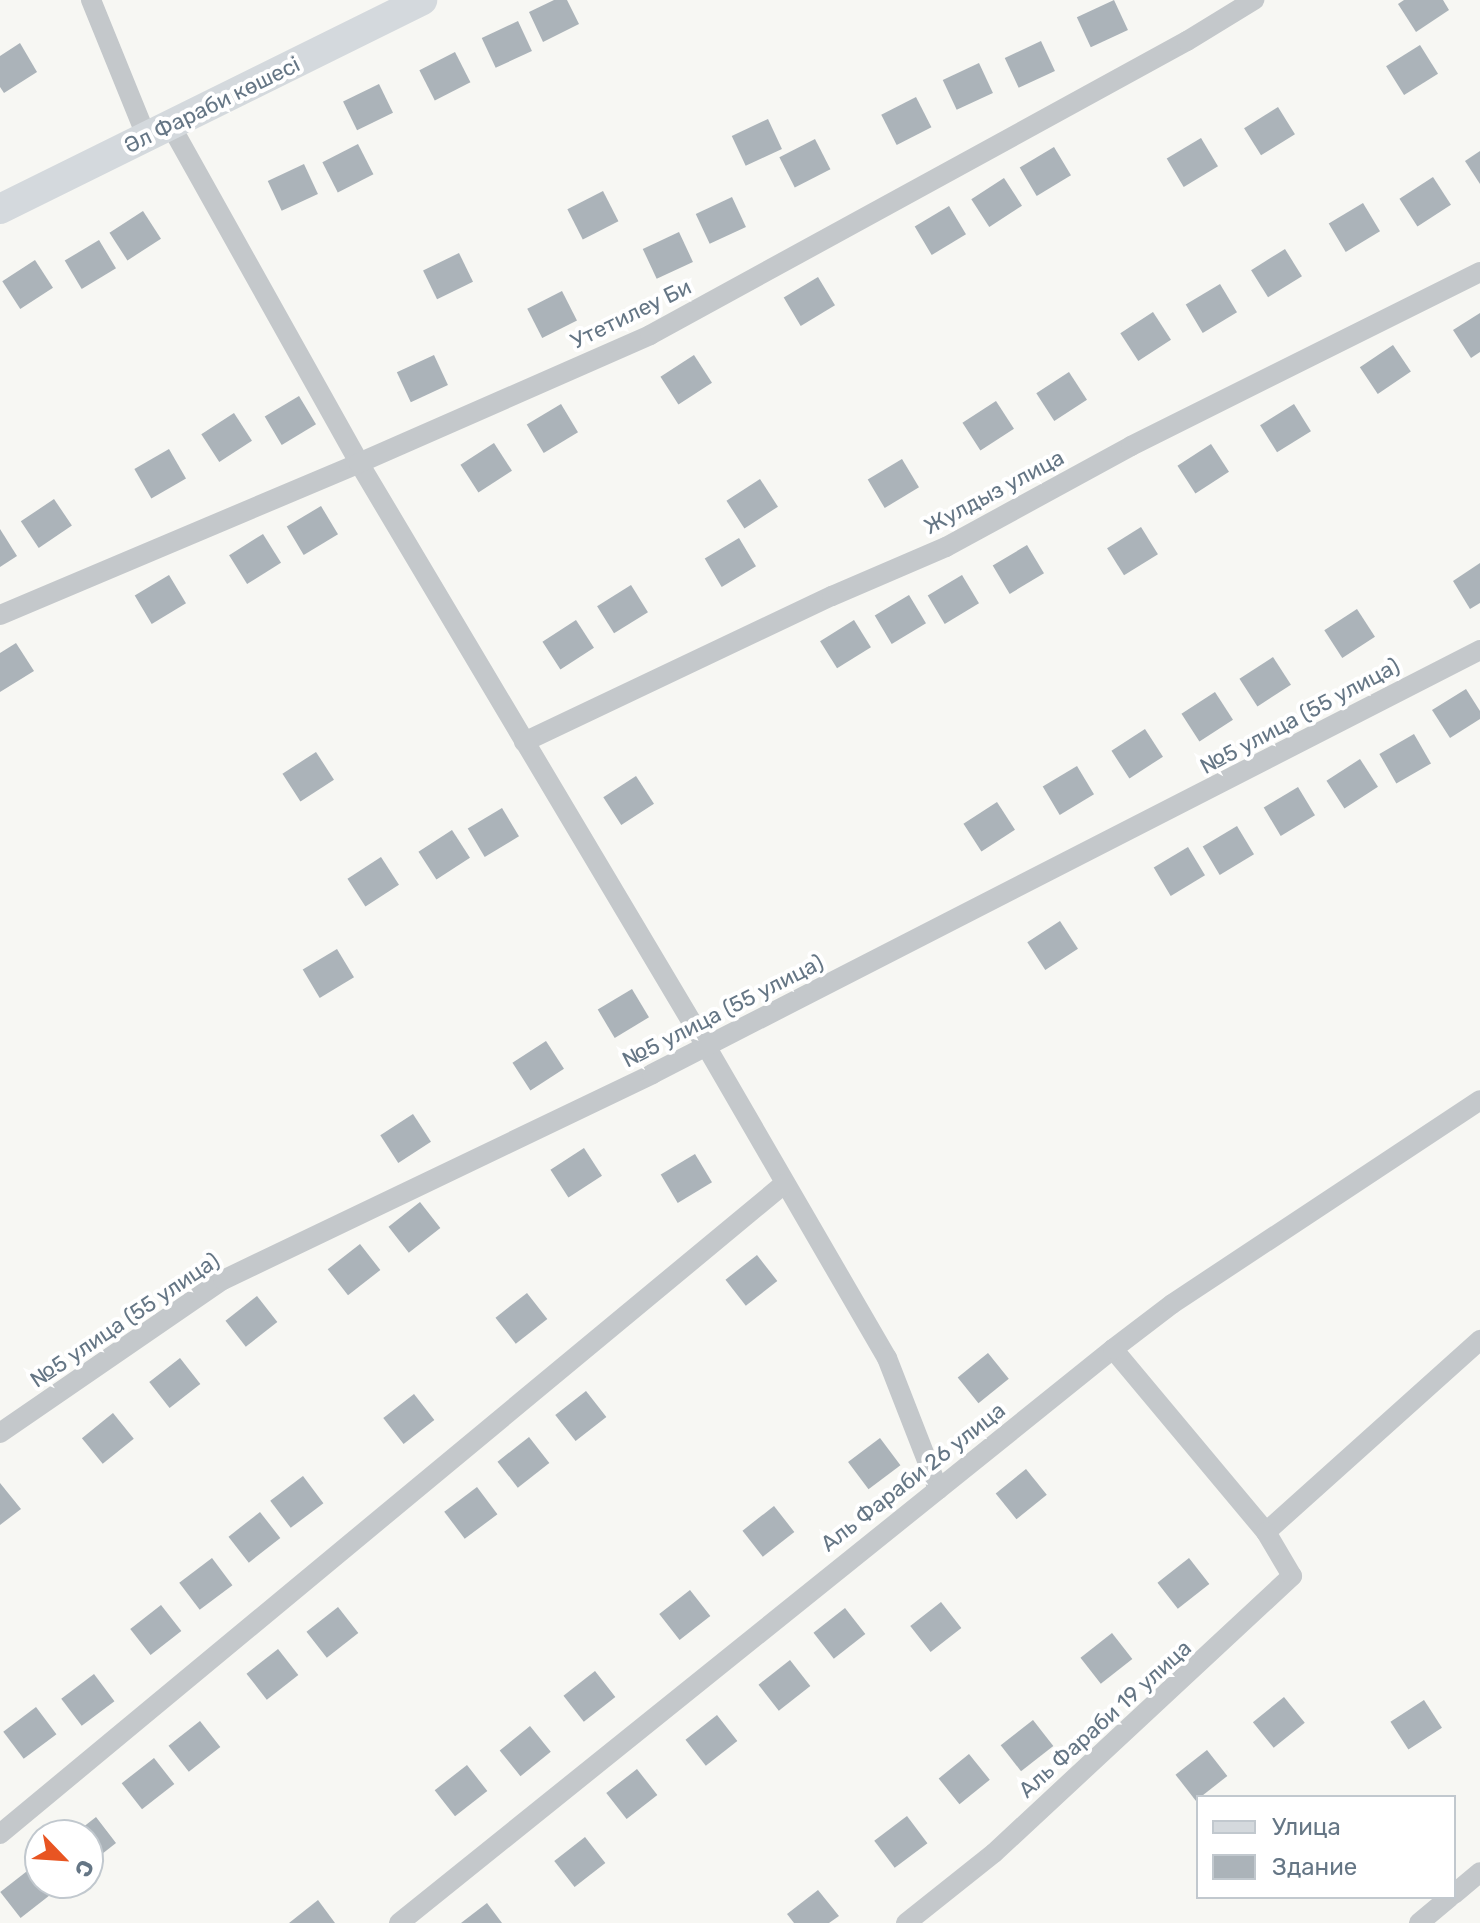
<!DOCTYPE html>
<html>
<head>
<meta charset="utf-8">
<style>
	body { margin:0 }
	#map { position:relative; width:1480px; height:1923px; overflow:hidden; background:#f7f7f3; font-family:Rubik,sans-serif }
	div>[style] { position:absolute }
	.building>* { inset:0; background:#abb3b9; transform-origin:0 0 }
	.street>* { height:20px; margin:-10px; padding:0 10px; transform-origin:10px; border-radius:10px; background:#c4c8cb }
	.secondary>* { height:30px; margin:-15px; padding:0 15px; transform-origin:15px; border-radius:15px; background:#d4d9dd }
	span { translate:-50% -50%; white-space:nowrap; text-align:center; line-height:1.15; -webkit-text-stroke:8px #fff; paint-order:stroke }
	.street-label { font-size:22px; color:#657685 }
	.legend { position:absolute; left:1196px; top:1795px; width:260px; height:104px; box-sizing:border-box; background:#fff; border:2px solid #c1c8ce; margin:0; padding:10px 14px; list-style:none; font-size:24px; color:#657685 }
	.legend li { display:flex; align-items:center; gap:16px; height:40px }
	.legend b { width:40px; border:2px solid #c1c8ce }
	.north { position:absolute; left:24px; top:1819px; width:80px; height:80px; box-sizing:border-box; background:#fff; border:2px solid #c1c8ce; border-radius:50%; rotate:115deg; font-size:22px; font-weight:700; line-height:32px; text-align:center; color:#657685 }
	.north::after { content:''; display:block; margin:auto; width:28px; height:36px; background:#e85522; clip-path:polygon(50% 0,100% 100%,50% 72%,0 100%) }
</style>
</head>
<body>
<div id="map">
	<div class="building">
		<div style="clip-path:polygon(554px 0,567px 0,579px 24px,543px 42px,529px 12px)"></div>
		<div style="left:1114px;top:0;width:33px;height:41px;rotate:65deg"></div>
		<div style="clip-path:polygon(1404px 0,1443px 0,1449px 10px,1416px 32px,1398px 4px)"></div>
		<div style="left:518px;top:21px;width:33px;height:40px;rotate:65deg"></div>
		<div style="left:1041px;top:41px;width:33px;height:40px;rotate:65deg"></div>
		<div style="clip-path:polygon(20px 43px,37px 72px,4px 93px,0 87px,0 56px)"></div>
		<div style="left:1420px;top:45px;width:34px;height:40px;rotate:58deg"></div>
		<div style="left:455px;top:52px;width:34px;height:40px;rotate:63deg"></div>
		<div style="left:979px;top:63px;width:33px;height:40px;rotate:65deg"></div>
		<div style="left:379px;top:84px;width:32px;height:40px;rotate:64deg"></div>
		<div style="left:916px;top:97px;width:34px;height:39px;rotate:63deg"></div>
		<div style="left:1278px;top:107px;width:32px;height:40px;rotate:58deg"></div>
		<div style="left:768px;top:119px;width:33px;height:40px;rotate:65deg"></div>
		<div style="left:1201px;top:138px;width:33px;height:40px;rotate:59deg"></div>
		<div style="left:815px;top:139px;width:34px;height:40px;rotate:63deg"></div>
		<div style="left:358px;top:144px;width:34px;height:40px;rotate:63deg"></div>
		<div style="left:1054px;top:147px;width:33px;height:40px;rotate:59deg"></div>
		<div style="clip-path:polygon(1480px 151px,1480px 184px,1465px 161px)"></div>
		<div style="left:304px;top:164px;width:33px;height:40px;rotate:65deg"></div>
		<div style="left:1433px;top:177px;width:33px;height:40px;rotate:57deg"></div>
		<div style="left:1004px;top:178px;width:33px;height:39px;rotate:57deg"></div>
		<div style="left:603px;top:191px;width:34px;height:40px;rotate:63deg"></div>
		<div style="left:732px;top:197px;width:33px;height:40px;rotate:65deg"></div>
		<div style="left:1363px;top:203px;width:33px;height:40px;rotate:59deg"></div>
		<div style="left:949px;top:206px;width:33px;height:40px;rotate:59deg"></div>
		<div style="left:143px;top:211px;width:33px;height:40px;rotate:57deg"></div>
		<div style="left:679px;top:232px;width:33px;height:40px;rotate:65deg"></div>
		<div style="left:99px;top:240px;width:33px;height:40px;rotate:59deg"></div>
		<div style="left:1285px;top:249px;width:32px;height:40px;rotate:58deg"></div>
		<div style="left:459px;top:253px;width:32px;height:40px;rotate:64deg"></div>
		<div style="left:35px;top:260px;width:33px;height:39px;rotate:57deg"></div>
		<div style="left:818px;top:277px;width:33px;height:40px;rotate:59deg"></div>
		<div style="left:1220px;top:284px;width:33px;height:40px;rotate:59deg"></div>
		<div style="left:562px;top:291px;width:33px;height:39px;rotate:63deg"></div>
		<div style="left:1153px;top:312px;width:33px;height:39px;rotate:57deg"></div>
		<div style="clip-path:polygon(1480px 313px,1480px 352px,1471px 358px,1453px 330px)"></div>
		<div style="left:1393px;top:345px;width:32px;height:40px;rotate:56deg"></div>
		<div style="left:434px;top:355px;width:33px;height:41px;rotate:65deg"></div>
		<div style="left:694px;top:355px;width:33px;height:40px;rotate:57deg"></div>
		<div style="left:1069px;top:372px;width:33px;height:39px;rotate:57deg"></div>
		<div style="left:299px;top:396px;width:33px;height:40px;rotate:59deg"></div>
		<div style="left:996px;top:401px;width:33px;height:40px;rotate:57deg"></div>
		<div style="left:561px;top:404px;width:33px;height:40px;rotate:59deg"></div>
		<div style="left:1294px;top:404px;width:32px;height:40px;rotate:58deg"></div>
		<div style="left:234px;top:413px;width:33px;height:39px;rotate:57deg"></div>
		<div style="left:494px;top:443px;width:33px;height:40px;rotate:57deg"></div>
		<div style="left:1211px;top:444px;width:33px;height:40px;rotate:57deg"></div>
		<div style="left:169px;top:449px;width:34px;height:40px;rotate:60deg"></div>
		<div style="left:902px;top:459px;width:33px;height:40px;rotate:59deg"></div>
		<div style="left:760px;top:479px;width:33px;height:40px;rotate:57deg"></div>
		<div style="left:54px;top:499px;width:32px;height:40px;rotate:56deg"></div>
		<div style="left:321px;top:506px;width:33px;height:40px;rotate:59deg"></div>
		<div style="left:1141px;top:527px;width:32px;height:40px;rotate:58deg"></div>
		<div style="clip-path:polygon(0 529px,17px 556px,0 567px)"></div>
		<div style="left:263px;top:534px;width:34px;height:40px;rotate:58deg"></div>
		<div style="left:739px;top:538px;width:33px;height:40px;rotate:59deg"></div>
		<div style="left:1027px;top:545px;width:33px;height:40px;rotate:59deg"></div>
		<div style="clip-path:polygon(1480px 563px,1480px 603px,1470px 609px,1453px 581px)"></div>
		<div style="left:169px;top:575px;width:33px;height:40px;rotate:59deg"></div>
		<div style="left:962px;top:575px;width:33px;height:40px;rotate:59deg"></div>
		<div style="left:631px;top:585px;width:32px;height:40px;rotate:58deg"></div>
		<div style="left:909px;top:595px;width:33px;height:40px;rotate:59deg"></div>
		<div style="left:1357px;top:609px;width:33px;height:39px;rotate:57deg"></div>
		<div style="left:576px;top:620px;width:33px;height:40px;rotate:57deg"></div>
		<div style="left:854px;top:620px;width:32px;height:40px;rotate:58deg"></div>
		<div style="clip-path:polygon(16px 643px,34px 671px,0 692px,0 653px)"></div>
		<div style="left:1273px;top:657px;width:33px;height:40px;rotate:57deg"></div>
		<div style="clip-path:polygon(1466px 689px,1480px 711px,1480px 719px,1450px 738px,1432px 710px)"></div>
		<div style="left:1215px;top:692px;width:33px;height:40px;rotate:57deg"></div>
		<div style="left:1145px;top:729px;width:33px;height:40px;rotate:57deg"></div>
		<div style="left:1414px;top:734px;width:34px;height:40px;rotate:60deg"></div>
		<div style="left:316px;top:752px;width:33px;height:40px;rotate:57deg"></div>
		<div style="left:1360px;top:759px;width:33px;height:40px;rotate:57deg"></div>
		<div style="left:1077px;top:766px;width:33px;height:40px;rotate:59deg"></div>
		<div style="left:636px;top:776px;width:33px;height:39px;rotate:57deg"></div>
		<div style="left:1298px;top:787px;width:33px;height:40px;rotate:59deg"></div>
		<div style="left:997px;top:802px;width:33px;height:40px;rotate:57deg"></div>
		<div style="left:502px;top:808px;width:33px;height:40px;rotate:59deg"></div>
		<div style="left:1237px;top:826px;width:33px;height:40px;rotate:59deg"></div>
		<div style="left:452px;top:830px;width:33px;height:40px;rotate:57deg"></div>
		<div style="left:1188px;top:847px;width:33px;height:40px;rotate:59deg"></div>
		<div style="left:381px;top:857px;width:33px;height:40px;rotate:57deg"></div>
		<div style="left:1060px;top:921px;width:33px;height:39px;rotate:57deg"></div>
		<div style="left:337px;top:949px;width:33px;height:40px;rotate:59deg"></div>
		<div style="left:632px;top:989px;width:33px;height:40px;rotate:59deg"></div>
		<div style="left:546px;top:1041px;width:33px;height:40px;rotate:57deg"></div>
		<div style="left:413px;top:1114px;width:33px;height:39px;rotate:57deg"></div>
		<div style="left:584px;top:1148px;width:33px;height:40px;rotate:57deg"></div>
		<div style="left:695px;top:1154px;width:33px;height:40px;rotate:59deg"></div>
		<div style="left:420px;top:1202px;width:33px;height:40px;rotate:52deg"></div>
		<div style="left:360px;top:1244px;width:33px;height:41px;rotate:52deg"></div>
		<div style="left:757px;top:1255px;width:33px;height:40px;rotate:52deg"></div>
		<div style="left:527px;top:1293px;width:33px;height:40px;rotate:52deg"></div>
		<div style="left:257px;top:1296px;width:33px;height:40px;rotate:52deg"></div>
		<div style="left:988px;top:1353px;width:33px;height:39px;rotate:51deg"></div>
		<div style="left:180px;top:1358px;width:33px;height:39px;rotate:52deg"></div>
		<div style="left:586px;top:1391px;width:33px;height:39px;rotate:52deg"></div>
		<div style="left:414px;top:1394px;width:33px;height:39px;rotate:52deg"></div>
		<div style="left:113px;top:1413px;width:33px;height:40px;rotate:51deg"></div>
		<div style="left:529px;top:1437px;width:33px;height:40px;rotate:52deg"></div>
		<div style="left:880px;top:1438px;width:34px;height:40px;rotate:53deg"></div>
		<div style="left:1026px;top:1469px;width:33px;height:39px;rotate:51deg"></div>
		<div style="left:303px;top:1476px;width:34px;height:41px;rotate:53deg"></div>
		<div style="clip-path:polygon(0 1483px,21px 1509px,0 1525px)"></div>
		<div style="left:477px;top:1487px;width:34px;height:41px;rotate:53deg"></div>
		<div style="left:774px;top:1506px;width:33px;height:40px;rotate:52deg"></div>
		<div style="left:260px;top:1512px;width:33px;height:40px;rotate:52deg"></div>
		<div style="left:212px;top:1558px;width:34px;height:41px;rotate:53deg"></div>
		<div style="left:1189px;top:1558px;width:33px;height:40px;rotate:52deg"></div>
		<div style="left:690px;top:1590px;width:33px;height:39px;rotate:52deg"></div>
		<div style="left:941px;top:1602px;width:33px;height:39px;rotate:52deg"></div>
		<div style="left:161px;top:1605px;width:33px;height:39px;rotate:52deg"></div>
		<div style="left:338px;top:1607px;width:33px;height:40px;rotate:52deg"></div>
		<div style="left:845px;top:1608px;width:33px;height:40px;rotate:52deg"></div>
		<div style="left:1112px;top:1633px;width:33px;height:40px;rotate:52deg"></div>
		<div style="left:278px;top:1649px;width:33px;height:40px;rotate:52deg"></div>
		<div style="left:790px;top:1660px;width:33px;height:40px;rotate:52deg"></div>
		<div style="left:595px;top:1671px;width:33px;height:40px;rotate:52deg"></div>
		<div style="left:94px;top:1674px;width:34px;height:41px;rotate:53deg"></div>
		<div style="left:1284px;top:1697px;width:33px;height:40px;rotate:51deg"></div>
		<div style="left:1424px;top:1700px;width:33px;height:40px;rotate:57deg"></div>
		<div style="left:36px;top:1707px;width:34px;height:41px;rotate:53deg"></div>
		<div style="left:717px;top:1715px;width:33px;height:40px;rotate:52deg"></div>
		<div style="left:1033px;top:1720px;width:33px;height:41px;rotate:52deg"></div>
		<div style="left:200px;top:1721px;width:33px;height:40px;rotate:52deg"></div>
		<div style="left:530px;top:1726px;width:33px;height:39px;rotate:51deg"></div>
		<div style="left:1207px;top:1750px;width:33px;height:40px;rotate:52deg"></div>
		<div style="left:969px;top:1754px;width:33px;height:39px;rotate:51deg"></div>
		<div style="left:154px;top:1758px;width:33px;height:41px;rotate:52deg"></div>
		<div style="left:467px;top:1765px;width:33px;height:41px;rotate:52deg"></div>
		<div style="left:637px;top:1769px;width:33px;height:39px;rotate:52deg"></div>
		<div style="left:907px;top:1816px;width:34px;height:41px;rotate:53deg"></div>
		<div style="clip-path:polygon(96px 1817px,116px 1843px,88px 1865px,88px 1835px,73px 1835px)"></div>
		<div style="left:585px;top:1837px;width:33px;height:39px;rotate:52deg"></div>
		<div style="left:31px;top:1868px;width:33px;height:39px;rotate:52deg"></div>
		<div style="clip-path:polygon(818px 1890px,839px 1916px,829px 1923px,794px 1923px,787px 1914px)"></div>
		<div style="clip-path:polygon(318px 1900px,335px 1923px,289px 1923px)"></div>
		<div style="clip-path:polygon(487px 1903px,502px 1923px,461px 1923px)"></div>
	</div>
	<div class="street">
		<div style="left:91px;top:0;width:149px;rotate:67.9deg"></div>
		<div style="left:171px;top:126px;width:386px;rotate:60.8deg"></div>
		<div style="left:359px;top:463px;width:678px;rotate:59.24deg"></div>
		<div style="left:706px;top:1046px;width:361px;rotate:59.9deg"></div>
		<div style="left:887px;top:1358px;width:141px;rotate:68.7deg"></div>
		<div style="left:0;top:615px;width:390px;rotate:-22.9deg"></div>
		<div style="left:359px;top:463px;width:318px;rotate:-23.7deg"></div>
		<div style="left:650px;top:335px;width:612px;rotate:-28.7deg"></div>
		<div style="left:1187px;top:41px;width:79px;rotate:-31.5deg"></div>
		<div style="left:524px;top:742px;width:341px;rotate:-25.4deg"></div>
		<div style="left:832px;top:596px;width:124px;rotate:-23.3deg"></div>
		<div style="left:946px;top:547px;width:211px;rotate:-28.6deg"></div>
		<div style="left:1131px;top:446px;width:390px;rotate:-26.5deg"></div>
		<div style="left:1113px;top:1349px;width:239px;rotate:50.1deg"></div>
		<div style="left:1266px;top:1532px;width:288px;rotate:-41.9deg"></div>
		<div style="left:0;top:1433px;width:270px;rotate:-34.5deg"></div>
		<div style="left:223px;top:1280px;width:476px;rotate:-25.6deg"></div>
		<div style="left:652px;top:1074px;width:930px;rotate:-27.12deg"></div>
		<div style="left:0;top:1834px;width:1018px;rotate:-39.66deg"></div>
		<div style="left:1454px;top:1894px;width:34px;rotate:-40deg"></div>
		<div style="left:399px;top:1923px;width:916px;rotate:-38.8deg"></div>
		<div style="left:1113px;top:1349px;width:74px;rotate:-37.3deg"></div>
		<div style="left:1172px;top:1304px;width:369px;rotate:-33.5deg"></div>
		<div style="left:906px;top:1923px;width:112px;rotate:-38.5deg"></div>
		<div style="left:994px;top:1853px;width:407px;rotate:-42.9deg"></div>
		<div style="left:1292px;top:1576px;width:51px;rotate:-120.6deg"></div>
		<div style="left:1419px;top:1923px;width:40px;rotate:-40deg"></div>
	</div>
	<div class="secondary">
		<div style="left:0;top:209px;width:471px;rotate:-26.3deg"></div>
	</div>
	<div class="street-label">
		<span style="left:212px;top:105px;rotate:-26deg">Әл Фараби көшесі</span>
		<span style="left:631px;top:314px;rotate:-26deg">Утетилеу Би</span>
		<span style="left:994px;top:492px;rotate:-28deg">Жулдыз улица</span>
		<span style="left:1300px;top:716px;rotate:-28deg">№5 улица (55 улица)</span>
		<span style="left:723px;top:1011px;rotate:-27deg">№5 улица (55 улица)</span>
		<span style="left:125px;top:1320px;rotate:-34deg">№5 улица (55 улица)</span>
		<span style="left:913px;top:1477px;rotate:-38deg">Аль Фараби 26 улица</span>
		<span style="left:1105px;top:1719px;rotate:-42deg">Аль Фараби 19 улица</span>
	</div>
	<ul class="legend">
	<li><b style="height:10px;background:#d4d9dd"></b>Улица</li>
	<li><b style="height:22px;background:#abb3b9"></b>Здание</li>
	</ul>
	<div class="north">С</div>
</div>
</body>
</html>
